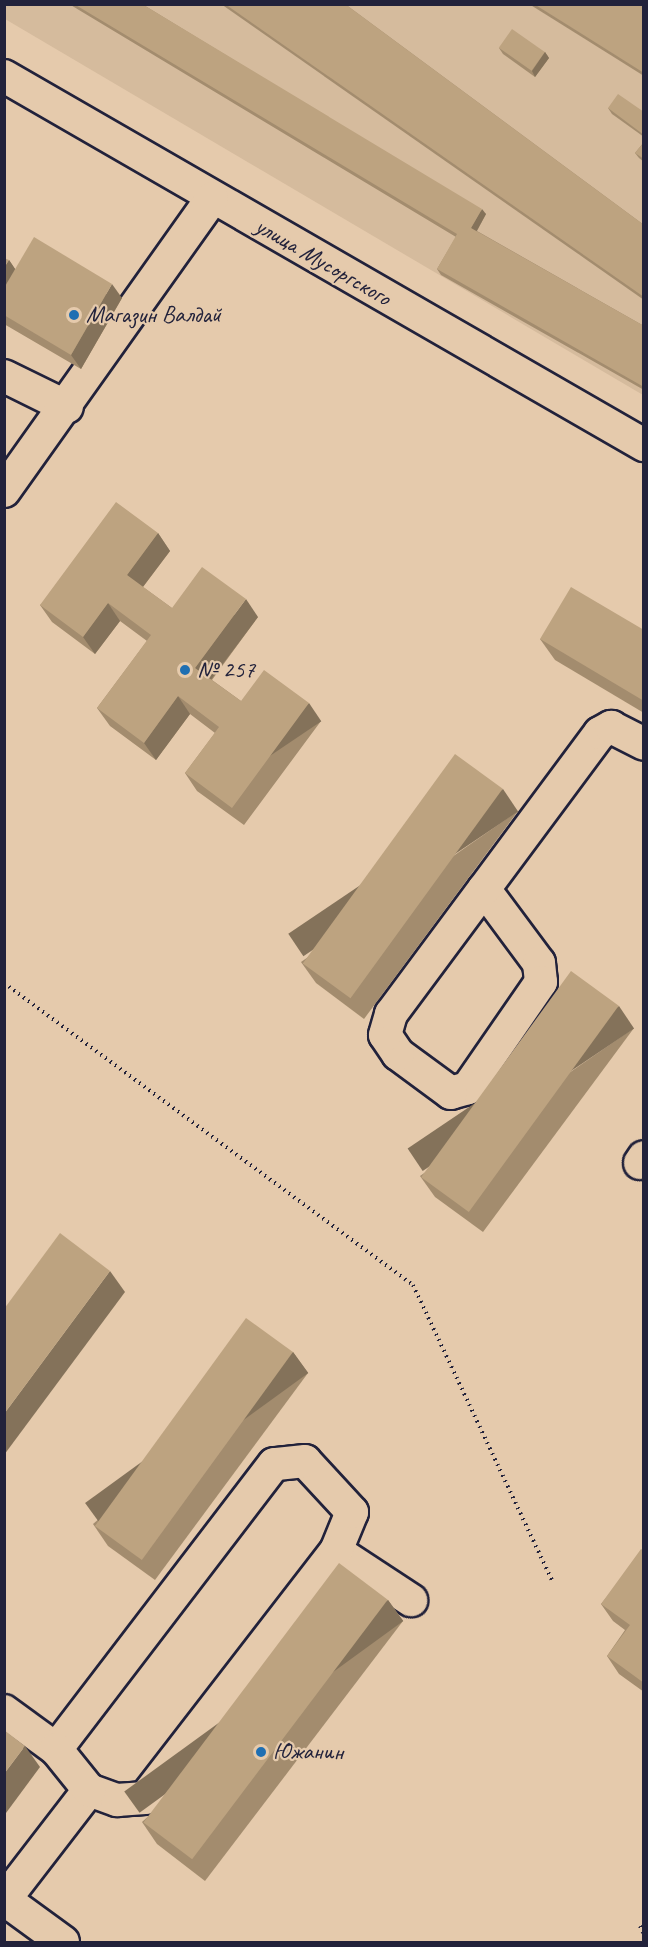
<!DOCTYPE html>
<html>
<head>
<meta charset="utf-8">
<style>
	body { margin:0 }
	#map { position:relative; width:648px; height:1947px; overflow:hidden; background:#e5caac; font-family:Caveat,sans-serif }
	div>[style] { position:absolute }
	.built>* { inset:0; background:#d5bb9d }
	.path>* { height:4px; margin-top:-2px; transform-origin:0; background:repeating-linear-gradient(90deg,#22223b 0 1.5px,transparent 0 6px) }
	.roads { filter:drop-shadow(2px 0 #22223b) drop-shadow(-2px 0 #22223b) drop-shadow(0 2px #22223b) drop-shadow(0 -2px #22223b) }
	.minor>* { height:32px; margin:-16px; padding:0 16px; transform-origin:16px; border-radius:16px; background:#e5caac }
	.wall>* { inset:0; background:#a38c6e }
	.shaded-wall>* { inset:0; background:#84725a; transform-origin:0 0 }
	.building>* { inset:0; background:#bda380; transform-origin:0 0 }
	.dots>* { width:16px; height:16px; translate:-50% -50%; box-sizing:border-box; border:3px solid #e5caac; border-radius:50% }
	span { translate:-50% -50%; white-space:nowrap; text-align:center; line-height:1.15; -webkit-text-stroke:4.5px #e5caac; paint-order:stroke }
	.street-label { font-size:24px; color:#22223b }
	.poi-label { font-size:24px; color:#22223b }
	.left { translate:0 -50%; text-align:left }
	.frame { position:absolute; inset:0; border:6px solid #22223b; pointer-events:none }
</style>
</head>
<body>
<div id="map">
	<div class="built">
		<div style="clip-path:polygon(5px 4px,643px 5px,643px 395px,5px 19px)"></div>
	</div>
	<div class="path">
		<div style="left:4px;top:983px;width:508px;rotate:36.44deg"></div>
		<div style="left:413px;top:1285px;width:329px;rotate:64.8deg"></div>
		<div style="left:640px;top:1926px;width:9px;rotate:63deg"></div>
	</div>
	<div class="roads">
		<div class="minor">
			<div style="left:4px;top:76px;width:739px;rotate:29.97deg"></div>
			<div style="left:4px;top:376px;width:70px;rotate:26.2deg"></div>
			<div style="left:4px;top:491px;width:359px;rotate:-54.6deg"></div>
			<div style="left:484px;top:889px;width:92px;rotate:53.4deg"></div>
			<div style="left:539px;top:963px;width:19px;rotate:84deg"></div>
			<div style="left:541px;top:982px;width:129px;rotate:124.6deg"></div>
			<div style="left:468px;top:1088px;width:18px;rotate:164deg"></div>
			<div style="left:451px;top:1093px;width:66px;rotate:-143.7deg"></div>
			<div style="left:398px;top:1054px;width:23px;rotate:-124deg"></div>
			<div style="left:385px;top:1035px;width:22px;rotate:-74deg"></div>
			<div style="left:391px;top:1014px;width:156px;rotate:-53.4deg"></div>
			<div style="left:484px;top:889px;width:194px;rotate:-53.4deg"></div>
			<div style="left:600px;top:733px;width:13px;rotate:-29deg"></div>
			<div style="left:611px;top:727px;width:37px;rotate:27deg"></div>
			<div style="left:640px;top:1163px;width:7px;rotate:-56deg"></div>
			<div style="left:336px;top:1551px;width:90px;rotate:33.2deg"></div>
			<div style="left:4px;top:1711px;width:64px;rotate:36.2deg"></div>
			<div style="left:4px;top:1899px;width:73px;rotate:36.1deg"></div>
			<div style="left:5px;top:1899px;width:138px;rotate:-52.4deg"></div>
			<div style="left:89px;top:1790px;width:30px;rotate:20deg"></div>
			<div style="left:117px;top:1800px;width:28px;rotate:-4deg"></div>
			<div style="left:145px;top:1798px;width:312px;rotate:-52.3deg"></div>
			<div style="left:336px;top:1551px;width:42px;rotate:-67.7deg"></div>
			<div style="left:352px;top:1512px;width:69px;rotate:-132.7deg"></div>
			<div style="left:305px;top:1461px;width:31px;rotate:174deg"></div>
			<div style="left:274px;top:1464px;width:359px;rotate:127.4deg"></div>
			<div style="left:56px;top:1749px;width:53px;rotate:51.2deg"></div>
		</div>
	</div>
	<div class="wall">
		<div style="clip-path:polygon(69px 4px,142px 4px,486px 214px,477px 231px,644px 326px,644px 390px,441px 275px,437px 269px,456px 237px)"></div>
		<div style="clip-path:polygon(221px 4px,345px 4px,644px 225px,644px 300px)"></div>
		<div style="clip-path:polygon(529px 4px,644px 4px,644px 76px)"></div>
		<div style="clip-path:polygon(499px 48px,545px 52px,549px 58px,535px 77px,503px 54px)"></div>
		<div style="clip-path:polygon(608px 108px,644px 112px,644px 137px,612px 114px)"></div>
		<div style="clip-path:polygon(644px 142px,644px 162px,639px 158px,635px 153px)"></div>
		<div style="clip-path:polygon(9px 260px,15px 269px,122px 298px,81px 369px,4px 324px,4px 268px)"></div>
		<div style="clip-path:polygon(158px 533px,170px 551px,143px 587px,172px 608px,258px 617px,212px 680px,241px 701px,321px 721px,244px 825px,197px 791px,185px 773px,215px 733px,190px 714px,156px 760px,110px 726px,97px 708px,147px 641px,120px 621px,95px 654px,52px 622px,40px 605px)"></div>
		<div style="clip-path:polygon(644px 630px,644px 713px,555px 660px,540px 639px)"></div>
		<div style="clip-path:polygon(518px 811px,364px 1019px,316px 983px,301px 962px)"></div>
		<div style="clip-path:polygon(634px 1028px,483px 1232px,435px 1197px,420px 1176px)"></div>
		<div style="clip-path:polygon(293px 1352px,308px 1373px,155px 1580px,108px 1546px,93px 1524px)"></div>
		<div style="clip-path:polygon(644px 1551px,644px 1692px,619px 1674px,607px 1656px,625px 1630px,613px 1621px,601px 1604px)"></div>
		<div style="clip-path:polygon(388px 1600px,403px 1621px,205px 1881px,157px 1844px,142px 1822px)"></div>
	</div>
	<div class="shaded-wall">
		<div style="clip-path:polygon(545px 52px,549px 58px,535px 77px,532px 71px)"></div>
		<div style="clip-path:polygon(482px 209px,486px 214px,475px 234px,471px 228px)"></div>
		<div style="clip-path:polygon(9px 260px,24px 282px,5px 315px,4px 268px)"></div>
		<div style="clip-path:polygon(112px 284px,122px 298px,81px 369px,71px 355px)"></div>
		<div style="clip-path:polygon(158px 533px,170px 551px,139px 592px,127px 575px)"></div>
		<div style="clip-path:polygon(246px 599px,258px 617px,207px 685px,195px 668px)"></div>
		<div style="clip-path:polygon(108px 603px,120px 621px,95px 654px,83px 637px)"></div>
		<div style="clip-path:polygon(178px 696px,190px 714px,156px 760px,144px 743px)"></div>
		<div style="left:309px;top:703px;width:22px;height:130px;rotate:56deg"></div>
		<div style="left:503px;top:789px;width:27px;height:259px;rotate:56deg"></div>
		<div style="left:619px;top:1006px;width:27px;height:255px;rotate:56deg"></div>
		<div style="clip-path:polygon(110px 1271px,125px 1292px,4px 1455px,4px 1414px)"></div>
		<div style="left:293px;top:1352px;width:26px;height:257px;rotate:54deg"></div>
		<div style="left:388px;top:1600px;width:26px;height:326px;rotate:54deg"></div>
		<div style="clip-path:polygon(25px 1746px,40px 1767px,6px 1813px,4px 1811px,4px 1774px)"></div>
	</div>
	<div class="building">
		<div style="clip-path:polygon(74px 4px,142px 4px,482px 209px,471px 228px,644px 326px,644px 387px,437px 269px,457px 234px)"></div>
		<div style="clip-path:polygon(225px 4px,345px 4px,644px 225px,644px 297px)"></div>
		<div style="clip-path:polygon(534px 4px,644px 4px,644px 73px)"></div>
		<div style="left:512px;top:29px;width:40px;height:23px;rotate:35deg"></div>
		<div style="clip-path:polygon(618px 94px,644px 112px,644px 135px,608px 108px)"></div>
		<div style="clip-path:polygon(644px 142px,644px 159px,635px 153px)"></div>
		<div style="clip-path:polygon(34px 237px,112px 284px,71px 355px,4px 315px,4px 288px)"></div>
		<div style="clip-path:polygon(4px 258px,9px 260px,4px 268px)"></div>
		<div style="clip-path:polygon(116px 502px,158px 533px,127px 575px,172px 608px,202px 567px,246px 599px,195px 668px,241px 701px,264px 670px,309px 703px,232px 808px,185px 773px,219px 727px,178px 696px,144px 743px,97px 708px,151px 635px,108px 603px,83px 637px,40px 605px)"></div>
		<div style="clip-path:polygon(571px 587px,644px 630px,644px 701px,540px 639px)"></div>
		<div style="left:455px;top:754px;width:59px;height:259px;rotate:36deg"></div>
		<div style="left:571px;top:971px;width:59px;height:255px;rotate:36deg"></div>
		<div style="clip-path:polygon(60px 1233px,110px 1271px,4px 1414px,4px 1309px)"></div>
		<div style="left:246px;top:1318px;width:58px;height:257px;rotate:36deg"></div>
		<div style="clip-path:polygon(641px 1549px,644px 1551px,644px 1683px,607px 1656px,630px 1625px,601px 1604px)"></div>
		<div style="left:339px;top:1563px;width:61px;height:325px;rotate:37deg"></div>
		<div style="clip-path:polygon(4px 1730px,25px 1746px,4px 1774px)"></div>
	</div>
	<div class="dots">
		<div style="left:74px;top:315px;background:#1f6fb2"></div>
		<div style="left:185px;top:670px;background:#1f6fb2"></div>
		<div style="left:261px;top:1752px;background:#1f6fb2"></div>
	</div>
	<div class="street-label">
		<span style="left:323px;top:262px;rotate:30deg">улица Мусоргского</span>
	</div>
	<div class="poi-label">
		<span class="left" style="left:86px;top:315px">Магазин Валдай</span>
		<span class="left" style="left:197px;top:670px">№ 257</span>
		<span class="left" style="left:273px;top:1752px">Южанин</span>
	</div>
	<div class="frame"></div>
</div>
</body>
</html>
